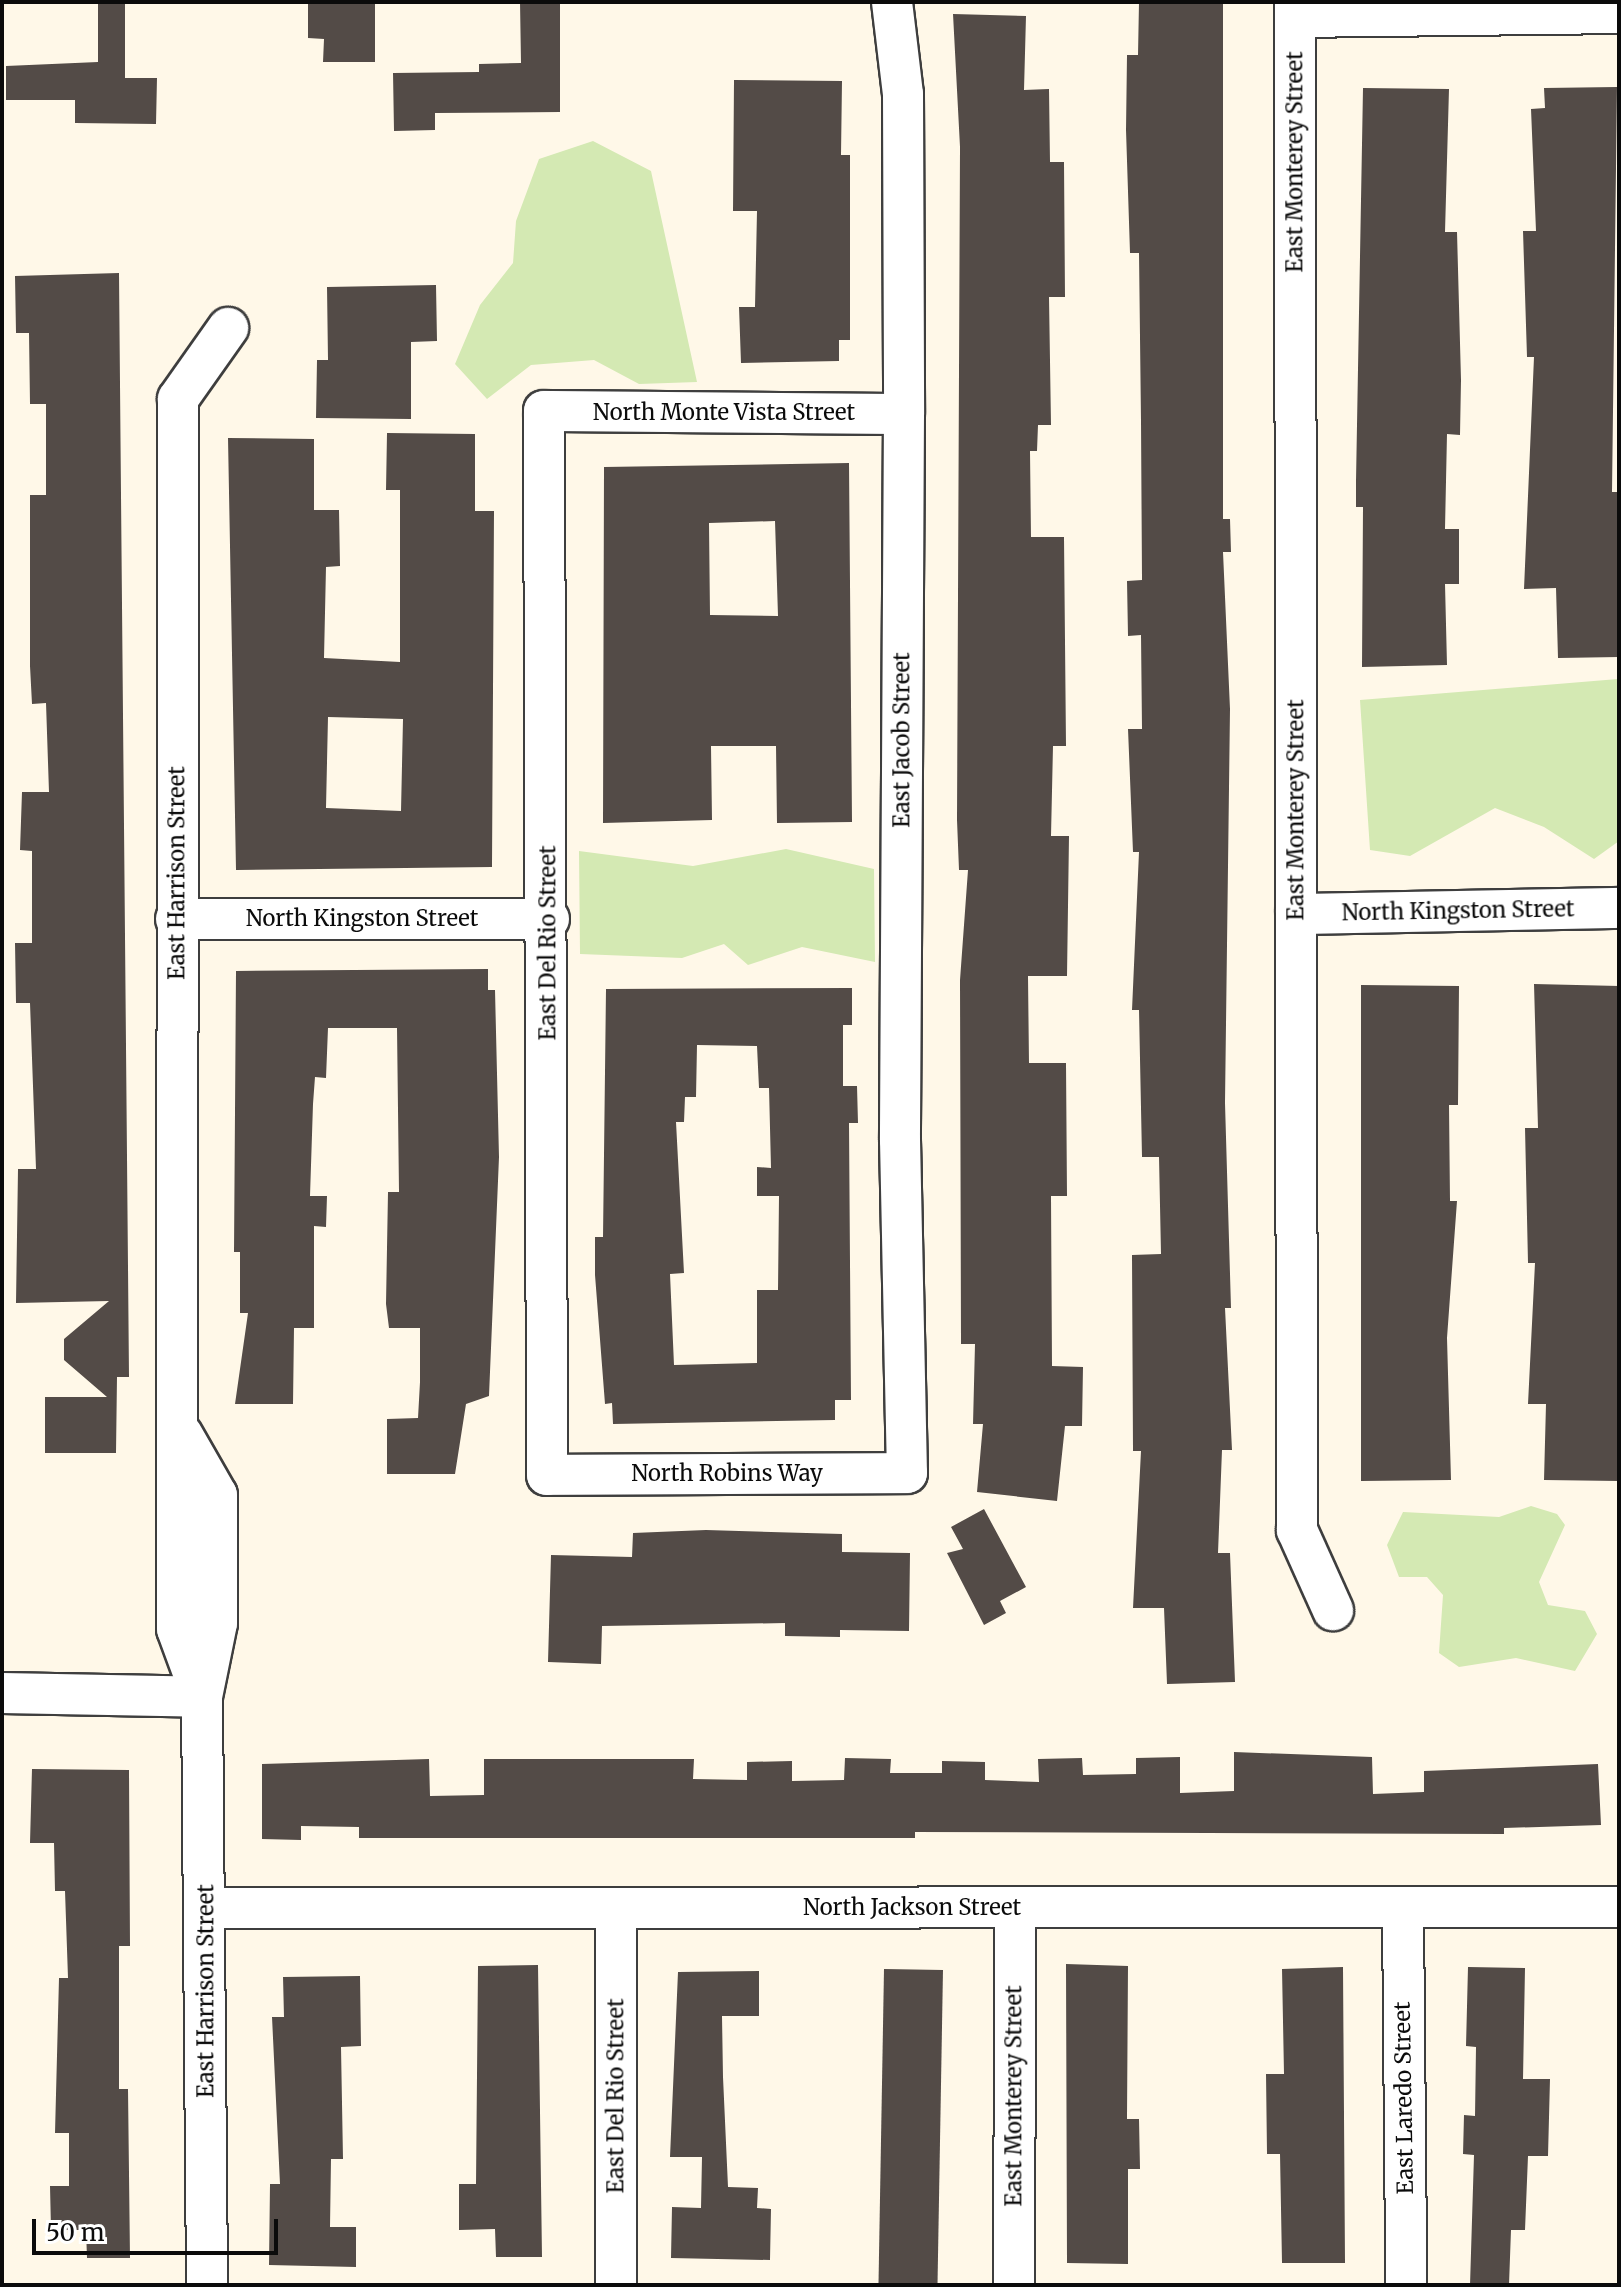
<!DOCTYPE html>
<html>
<head>
<meta charset="utf-8">
<style>
	body { margin:0 }
	#map { position:relative; width:1621px; height:2287px; overflow:hidden; background:#fff8e8; font-family:Merriweather,serif }
	div>[style] { position:absolute }
	.green>* { inset:0; background:#d4e9b3 }
	.building>* { inset:0; background:#534b47; transform-origin:0 0 }
	.roads { filter:drop-shadow(2px 0 #3e3e3e) drop-shadow(-2px 0 #3e3e3e) drop-shadow(0 2px #3e3e3e) drop-shadow(0 -2px #3e3e3e) }
	.minor>* { height:40px; margin:-20px; padding:0 20px; transform-origin:20px; border-radius:20px; background:#fff }
	span { translate:-50% -50%; white-space:nowrap; text-align:center; line-height:1.15; -webkit-text-stroke:8px #fff; paint-order:stroke }
	.street-label { font-size:22px; color:#0b0b0b }
	.frame { position:absolute; inset:0; border:4px solid #0b0b0b; pointer-events:none }
	.scale { position:absolute; left:32px; top:2219px; width:246px; height:36px; box-sizing:border-box; border:4px solid #0b0b0b; border-top:0; padding-left:10px; font-size:24px; line-height:28px; white-space:nowrap; color:#0b0b0b; -webkit-text-stroke:6px #fff; paint-order:stroke }
</style>
</head>
<body>
<div id="map">
	<div class="green">
		<div style="clip-path:polygon(593px 141px,651px 171px,697px 382px,639px 384px,594px 360px,531px 365px,487px 399px,455px 364px,480px 305px,513px 263px,516px 221px,539px 159px)"></div>
		<div style="clip-path:polygon(1618px 679px,1619px 841px,1594px 859px,1544px 827px,1495px 808px,1410px 856px,1370px 850px,1360px 700px)"></div>
		<div style="clip-path:polygon(786px 849px,874px 869px,875px 962px,802px 947px,748px 965px,724px 944px,682px 958px,580px 954px,579px 851px,693px 866px)"></div>
		<div style="clip-path:polygon(1531px 1506px,1557px 1514px,1565px 1525px,1539px 1582px,1548px 1605px,1585px 1611px,1597px 1634px,1575px 1671px,1516px 1658px,1459px 1667px,1439px 1653px,1443px 1595px,1427px 1577px,1399px 1577px,1387px 1545px,1403px 1512px,1499px 1517px)"></div>
	</div>
	<div class="building">
		<div style="clip-path:polygon(98px 2px,125px 2px,125px 78px,157px 78px,156px 124px,75px 123px,75px 100px,6px 100px,6px 66px,98px 62px)"></div>
		<div style="clip-path:polygon(308px 2px,375px 2px,375px 62px,323px 62px,324px 39px,308px 38px)"></div>
		<div style="clip-path:polygon(520px 2px,560px 2px,560px 112px,435px 113px,435px 130px,394px 131px,393px 73px,479px 72px,479px 64px,521px 63px)"></div>
		<div style="clip-path:polygon(1139px 2px,1223px 2px,1223px 519px,1230px 519px,1231px 552px,1223px 552px,1230px 709px,1225px 1103px,1231px 1308px,1225px 1308px,1232px 1450px,1222px 1450px,1218px 1553px,1230px 1553px,1235px 1682px,1167px 1684px,1164px 1608px,1133px 1608px,1141px 1451px,1133px 1451px,1132px 1255px,1161px 1254px,1159px 1157px,1142px 1157px,1139px 1010px,1132px 1010px,1139px 852px,1133px 852px,1128px 729px,1142px 729px,1141px 635px,1128px 636px,1127px 581px,1142px 580px,1141px 421px,1139px 253px,1130px 253px,1126px 130px,1127px 55px,1138px 55px)"></div>
		<div style="clip-path:polygon(953px 14px,1026px 16px,1024px 90px,1049px 89px,1050px 162px,1064px 162px,1065px 297px,1049px 297px,1051px 425px,1038px 425px,1037px 451px,1030px 451px,1031px 537px,1064px 537px,1066px 746px,1053px 746px,1051px 836px,1069px 836px,1067px 976px,1028px 976px,1029px 1063px,1066px 1063px,1067px 1196px,1051px 1196px,1052px 1366px,1083px 1367px,1082px 1426px,1065px 1426px,1057px 1501px,977px 1492px,983px 1424px,973px 1424px,975px 1344px,961px 1344px,960px 980px,968px 870px,959px 870px,957px 820px,960px 147px)"></div>
		<div style="clip-path:polygon(734px 80px,842px 81px,841px 155px,850px 155px,850px 340px,839px 340px,839px 361px,741px 363px,739px 307px,755px 307px,757px 211px,733px 211px)"></div>
		<div style="clip-path:polygon(1617px 87px,1612px 492px,1619px 492px,1619px 657px,1558px 658px,1556px 588px,1524px 589px,1534px 357px,1527px 357px,1523px 231px,1536px 231px,1531px 109px,1545px 108px,1544px 88px)"></div>
		<div style="clip-path:polygon(1363px 88px,1449px 89px,1445px 232px,1457px 232px,1461px 380px,1460px 435px,1447px 434px,1445px 529px,1459px 529px,1459px 584px,1445px 584px,1447px 665px,1362px 667px,1363px 507px,1356px 507px,1356px 481px)"></div>
		<div style="clip-path:polygon(119px 273px,129px 1377px,117px 1377px,116px 1453px,45px 1453px,45px 1397px,107px 1397px,64px 1360px,64px 1339px,109px 1301px,16px 1303px,18px 1169px,36px 1169px,30px 1003px,16px 1003px,15px 943px,32px 943px,32px 851px,20px 850px,22px 792px,49px 792px,46px 703px,32px 704px,30px 666px,30px 495px,46px 495px,46px 404px,30px 404px,29px 333px,16px 333px,15px 276px)"></div>
		<div style="clip-path:polygon(436px 285px,437px 341px,411px 342px,411px 419px,316px 418px,317px 360px,328px 360px,327px 287px)"></div>
		<div style="clip-path:polygon(evenodd,387px 433px,475px 434px,475px 511px,494px 511px,492px 867px,236px 870px,228px 438px,314px 439px,314px 510px,339px 510px,340px 566px,326px 567px,324px 658px,400px 662px,400px 490px,386px 490px,387px 433px,328px 717px,403px 719px,401px 811px,326px 808px,328px 717px)"></div>
		<div style="clip-path:polygon(evenodd,849px 463px,852px 822px,777px 823px,776px 746px,711px 746px,712px 820px,603px 823px,604px 467px,849px 463px,775px 521px,778px 616px,710px 615px,709px 523px,775px 521px)"></div>
		<div style="clip-path:polygon(488px 969px,488px 990px,495px 990px,499px 1157px,489px 1396px,466px 1404px,455px 1474px,387px 1474px,387px 1419px,418px 1418px,420px 1382px,420px 1328px,389px 1328px,386px 1304px,388px 1192px,399px 1192px,397px 1028px,328px 1028px,326px 1078px,315px 1077px,313px 1104px,310px 1196px,327px 1196px,326px 1227px,314px 1226px,314px 1328px,294px 1328px,293px 1404px,235px 1404px,248px 1313px,240px 1313px,240px 1252px,234px 1252px,236px 971px)"></div>
		<div style="clip-path:polygon(1534px 984px,1619px 986px,1619px 1481px,1544px 1480px,1546px 1404px,1528px 1404px,1535px 1263px,1528px 1263px,1525px 1128px,1538px 1128px)"></div>
		<div style="clip-path:polygon(1361px 985px,1459px 986px,1458px 1105px,1449px 1105px,1450px 1201px,1457px 1201px,1447px 1338px,1451px 1480px,1361px 1481px)"></div>
		<div style="clip-path:polygon(evenodd,852px 988px,852px 1025px,843px 1025px,843px 1086px,857px 1086px,858px 1123px,849px 1123px,851px 1400px,835px 1400px,835px 1420px,613px 1424px,612px 1403px,605px 1404px,595px 1275px,595px 1237px,603px 1237px,606px 989px,852px 988px,697px 1045px,757px 1046px,759px 1088px,769px 1088px,771px 1168px,757px 1167px,757px 1196px,779px 1196px,778px 1290px,757px 1290px,757px 1363px,674px 1365px,670px 1274px,684px 1273px,676px 1122px,684px 1122px,685px 1097px,696px 1097px,697px 1045px)"></div>
		<div style="clip-path:polygon(984px 1509px,1026px 1587px,1000px 1601px,1006px 1613px,984px 1625px,947px 1553px,963px 1549px,951px 1527px)"></div>
		<div style="clip-path:polygon(706px 1530px,842px 1534px,842px 1552px,910px 1553px,909px 1631px,840px 1630px,840px 1637px,785px 1636px,785px 1623px,602px 1626px,601px 1664px,548px 1662px,551px 1555px,632px 1557px,633px 1533px)"></div>
		<div style="clip-path:polygon(1234px 1752px,1372px 1757px,1373px 1794px,1424px 1792px,1424px 1771px,1598px 1764px,1601px 1825px,1504px 1828px,1504px 1834px,915px 1832px,915px 1838px,359px 1838px,359px 1827px,301px 1826px,301px 1840px,262px 1839px,262px 1764px,429px 1759px,430px 1796px,484px 1795px,484px 1759px,694px 1759px,693px 1779px,747px 1780px,747px 1762px,792px 1761px,792px 1781px,844px 1780px,845px 1758px,891px 1759px,890px 1773px,942px 1773px,942px 1761px,985px 1762px,985px 1780px,1039px 1782px,1038px 1759px,1082px 1758px,1083px 1775px,1136px 1774px,1136px 1758px,1180px 1757px,1180px 1793px,1234px 1791px)"></div>
		<div style="clip-path:polygon(32px 1769px,129px 1770px,130px 1946px,119px 1946px,119px 2089px,128px 2089px,130px 2258px,87px 2258px,86px 2230px,51px 2230px,50px 2186px,69px 2186px,69px 2133px,55px 2133px,59px 1978px,68px 1978px,65px 1891px,55px 1891px,54px 1843px,30px 1843px)"></div>
		<div style="clip-path:polygon(1066px 1964px,1128px 1966px,1127px 2119px,1139px 2119px,1140px 2169px,1128px 2169px,1128px 2264px,1067px 2263px)"></div>
		<div style="clip-path:polygon(538px 1965px,542px 2257px,496px 2257px,495px 2229px,459px 2230px,459px 2184px,476px 2184px,478px 1966px)"></div>
		<div style="clip-path:polygon(1343px 1967px,1345px 2263px,1282px 2263px,1280px 2154px,1267px 2154px,1266px 2074px,1284px 2074px,1282px 1969px)"></div>
		<div style="clip-path:polygon(1468px 1967px,1525px 1968px,1523px 2079px,1550px 2079px,1548px 2156px,1528px 2156px,1525px 2230px,1511px 2230px,1509px 2285px,1470px 2285px,1474px 2155px,1463px 2154px,1464px 2115px,1475px 2116px,1476px 2047px,1466px 2046px)"></div>
		<div style="left:884px;top:1969px;width:59px;height:316px;rotate:1deg"></div>
		<div style="clip-path:polygon(759px 1971px,759px 2016px,722px 2016px,723px 2077px,728px 2187px,758px 2188px,757px 2208px,771px 2209px,770px 2260px,671px 2258px,672px 2207px,701px 2208px,702px 2157px,670px 2157px,678px 1972px)"></div>
		<div style="clip-path:polygon(360px 1976px,361px 2046px,341px 2047px,343px 2159px,331px 2159px,330px 2227px,356px 2227px,356px 2267px,269px 2265px,270px 2184px,280px 2184px,272px 2017px,284px 2017px,283px 1977px)"></div>
	</div>
	<div class="roads">
		<div class="minor">
			<div style="left:892px;top:2px;width:93px;rotate:83.2deg"></div>
			<div style="left:903px;top:94px;width:320px;rotate:89.8deg"></div>
			<div style="left:904px;top:414px;width:726px;rotate:90.32deg"></div>
			<div style="left:900px;top:1140px;width:333px;rotate:88.8deg"></div>
			<div style="left:907px;top:1473px;width:360px;rotate:179.7deg"></div>
			<div style="left:547px;top:1475px;width:1064px;rotate:-90.16deg"></div>
			<div style="left:544px;top:411px;width:360px;rotate:0.5deg"></div>
			<div style="left:1295px;top:2px;width:1528px;rotate:89.93deg"></div>
			<div style="left:1297px;top:1530px;width:88px;rotate:65.8deg"></div>
			<div style="left:1295px;top:17px;width:324px;rotate:-0.7deg"></div>
			<div style="left:1296px;top:914px;width:323px;rotate:-1.1deg"></div>
			<div style="left:176px;top:919px;width:373px"></div>
			<div style="left:182px;top:1434px;width:70px;rotate:60.2deg"></div>
			<div style="left:217px;top:1495px;width:128px;rotate:90deg"></div>
			<div style="left:217px;top:1623px;width:76px;rotate:101.5deg"></div>
			<div style="left:202px;top:1697px;width:588px;rotate:89.51deg"></div>
			<div style="left:2px;top:1693px;width:200px;rotate:1.1deg"></div>
			<div style="left:202px;top:1697px;width:72px;rotate:-110.2deg"></div>
			<div style="left:177px;top:1629px;width:1230px;rotate:-89.95deg"></div>
			<div style="left:178px;top:399px;width:87px;rotate:-54.8deg"></div>
			<div style="left:206px;top:1908px;width:1413px;rotate:-0.04deg"></div>
			<div style="left:616px;top:1908px;width:377px;rotate:90deg"></div>
			<div style="left:1403px;top:1910px;width:375px;rotate:89.5deg"></div>
			<div style="left:1014px;top:2285px;width:377px;rotate:-89.8deg"></div>
		</div>
	</div>
	<div class="street-label">
		<span style="left:1295px;top:162px;rotate:-90deg">East Monterey Street</span>
		<span style="left:724px;top:413px">North Monte Vista Street</span>
		<span style="left:902px;top:740px;rotate:-90deg">East Jacob Street</span>
		<span style="left:1296px;top:810px;rotate:-90deg">East Monterey Street</span>
		<span style="left:177px;top:873px;rotate:-90deg">East Harrison Street</span>
		<span style="left:1458px;top:911px;rotate:-1deg">North Kingston Street</span>
		<span style="left:362px;top:919px">North Kingston Street</span>
		<span style="left:548px;top:943px;rotate:-90deg">East Del Rio Street</span>
		<span style="left:727px;top:1474px">North Robins Way</span>
		<span style="left:912px;top:1908px">North Jackson Street</span>
		<span style="left:206px;top:1991px;rotate:-90deg">East Harrison Street</span>
		<span style="left:616px;top:2096px;rotate:-90deg">East Del Rio Street</span>
		<span style="left:1014px;top:2096px;rotate:-90deg">East Monterey Street</span>
		<span style="left:1404px;top:2098px;rotate:-91deg">East Laredo Street</span>
	</div>
	<div class="frame"></div>
	<div class="scale">50 m</div>
</div>
</body>
</html>
